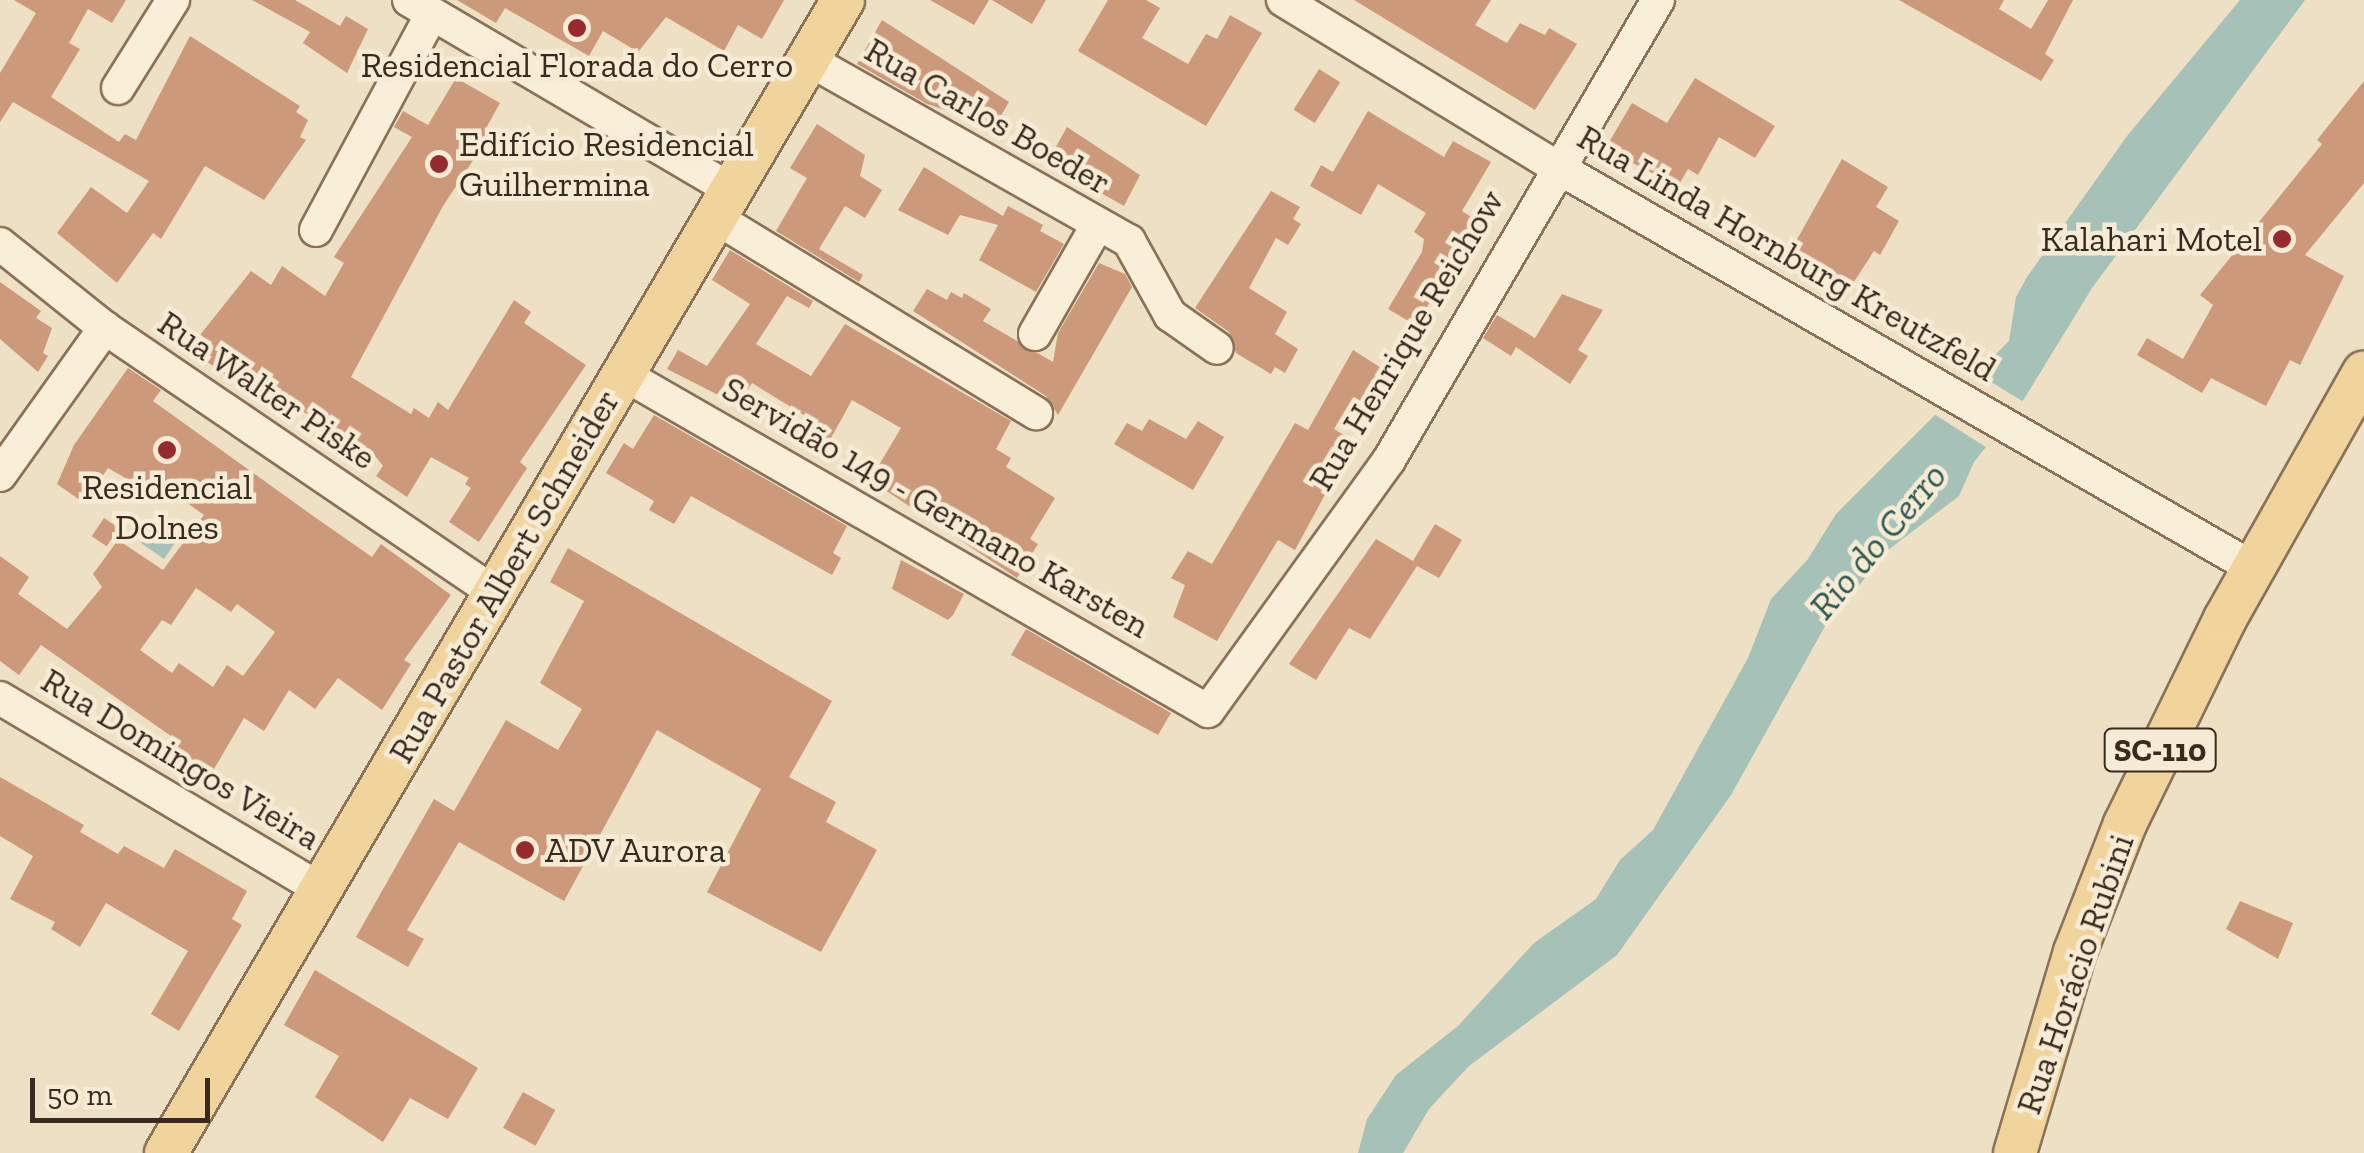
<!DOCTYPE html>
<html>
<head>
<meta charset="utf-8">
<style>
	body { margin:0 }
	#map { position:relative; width:2364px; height:1153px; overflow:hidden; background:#eee0c4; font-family:"Zilla Slab",serif }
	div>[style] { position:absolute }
	.water>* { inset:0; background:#a6c1b8 }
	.pier>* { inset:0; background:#eee0c4 }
	.building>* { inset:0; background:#cc997a; transform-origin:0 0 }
	.roads { filter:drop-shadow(2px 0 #89715a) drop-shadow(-2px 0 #89715a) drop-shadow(0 2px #89715a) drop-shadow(0 -2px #89715a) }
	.minor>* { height:32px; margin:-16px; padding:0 16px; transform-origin:16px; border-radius:16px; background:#f9eed7 }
	.major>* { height:42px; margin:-21px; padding:0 21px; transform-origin:21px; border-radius:21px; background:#f1d49c }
	.dots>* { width:28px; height:28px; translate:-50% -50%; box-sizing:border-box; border:5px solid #f6ebd4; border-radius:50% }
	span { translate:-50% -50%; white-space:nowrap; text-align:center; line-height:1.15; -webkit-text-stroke:9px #f6ebd4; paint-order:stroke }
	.shield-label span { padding:2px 8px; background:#f6ebd4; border:2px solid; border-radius:8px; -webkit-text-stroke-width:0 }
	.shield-label { font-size:32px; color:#392a1e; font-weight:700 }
	.poi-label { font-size:35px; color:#392a1e }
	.left { translate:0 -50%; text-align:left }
	.right { translate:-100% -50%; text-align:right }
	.street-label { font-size:35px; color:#392a1e }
	.water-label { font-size:38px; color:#2e5954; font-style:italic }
	.scale { position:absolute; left:30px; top:1078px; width:180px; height:45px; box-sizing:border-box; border:5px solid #392a1e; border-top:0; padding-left:12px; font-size:30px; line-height:35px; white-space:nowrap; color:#392a1e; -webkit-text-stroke:8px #f6ebd4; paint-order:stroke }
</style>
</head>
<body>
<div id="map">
	<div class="water">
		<div style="clip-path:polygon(2240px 0,2305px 0,2092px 288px,2024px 399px,1974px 462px,1959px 496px,1888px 550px,1824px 628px,1731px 795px,1617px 955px,1469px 1066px,1429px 1109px,1403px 1153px,1358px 1153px,1367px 1119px,1396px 1075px,1458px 1026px,1534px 943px,1596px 899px,1620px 860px,1653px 830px,1748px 658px,1771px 599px,1808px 559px,1836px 514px,2009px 341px,2016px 297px,2027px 277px,2127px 136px)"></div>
		<div style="clip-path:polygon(171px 521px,184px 530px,164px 559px,141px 543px,148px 532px,158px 539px)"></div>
	</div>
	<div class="pier">
		<div style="clip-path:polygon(1972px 370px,2027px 404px,1992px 451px,1934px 414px)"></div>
	</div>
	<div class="building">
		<div style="clip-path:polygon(14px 0,126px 0,112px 23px,88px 9px,69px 43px,80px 49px,51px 97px,119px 142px,125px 134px,136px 140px,190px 36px,300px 106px,296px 112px,308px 120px,300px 137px,306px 140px,264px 200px,205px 166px,161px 239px,153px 233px,117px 283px,57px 233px,91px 187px,127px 213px,149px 181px,13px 102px,0 122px,0 73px,36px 13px)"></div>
		<div style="clip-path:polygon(252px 0,295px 0,340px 26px,346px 16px,368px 29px,347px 73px,303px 43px,310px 32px)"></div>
		<div style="clip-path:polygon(457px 0,784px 0,762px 39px,738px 25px,724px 51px,666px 17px,638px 52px,603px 31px,589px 56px,505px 8px,496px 23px)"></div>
		<div style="clip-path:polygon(930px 0,989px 0,974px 25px)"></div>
		<div style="clip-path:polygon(992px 0,1046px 0,1032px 24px)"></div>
		<div style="clip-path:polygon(1108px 0,1146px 0,1160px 8px,1142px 38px,1188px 64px,1206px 34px,1217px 39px,1230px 15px,1262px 33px,1206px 126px,1078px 51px)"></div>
		<div style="clip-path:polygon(1354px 0,1491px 0,1475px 25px,1507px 43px,1520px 23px,1545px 35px,1549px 28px,1577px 44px,1535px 110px)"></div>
		<div style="clip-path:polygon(1899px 0,2004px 0,1999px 9px,2031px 29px,2048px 0,2073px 0,2045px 54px,2054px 60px,2041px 81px)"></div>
		<div style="clip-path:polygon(882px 20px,1009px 102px,995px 126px,949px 102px,945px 110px,927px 104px,857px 64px)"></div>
		<div style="left:1319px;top:69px;width:25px;height:48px;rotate:32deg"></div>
		<div style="clip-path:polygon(456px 78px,500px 103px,485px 130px,491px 133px,443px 206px,351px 377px,411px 414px,414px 408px,429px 418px,438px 402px,448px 410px,514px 300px,531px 312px,524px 323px,586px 365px,520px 462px,527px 468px,479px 542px,449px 522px,471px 488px,465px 484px,469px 478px,431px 457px,407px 497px,376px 476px,383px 466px,372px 452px,285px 401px,279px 411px,200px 357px,212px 342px,200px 335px,251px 271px,271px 285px,282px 266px,325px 296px,344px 263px,334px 257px,412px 137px,394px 127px,403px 111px,428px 125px)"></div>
		<div style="clip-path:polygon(1695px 78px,1775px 126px,1755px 158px,1719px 137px,1698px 175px,1688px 169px,1678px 186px,1605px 149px,1632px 103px,1667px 123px)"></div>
		<div style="clip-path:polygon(2364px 81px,2364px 183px,2305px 255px,2344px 276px,2300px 365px,2290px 360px,2266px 406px,2211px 378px,2202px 393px,2137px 355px,2147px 338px,2183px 359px,2213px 305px,2200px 295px,2322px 144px,2317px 140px)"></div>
		<div style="clip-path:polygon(1368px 111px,1444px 157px,1453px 141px,1491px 162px,1462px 211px,1476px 220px,1469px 229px,1475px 233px,1459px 259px,1454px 256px,1417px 326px,1388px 309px,1422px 252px,1424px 239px,1414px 232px,1426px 213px,1378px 184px,1361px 215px,1310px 186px,1321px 165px,1333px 172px)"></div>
		<div style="clip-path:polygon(817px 124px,865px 155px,860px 176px,882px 190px,865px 218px,845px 206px,819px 249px,863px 275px,859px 282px,776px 231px,807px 178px,790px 168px)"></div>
		<div style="clip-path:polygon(1067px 127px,1140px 175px,1124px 206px,1067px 174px,1072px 163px,1053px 152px)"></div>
		<div style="clip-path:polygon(1842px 159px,1888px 187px,1876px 207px,1899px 221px,1880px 255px,1874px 251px,1848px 291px,1790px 252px)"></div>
		<div style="clip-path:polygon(924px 167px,1003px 216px,1008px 206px,1043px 225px,1040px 231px,1064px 244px,1036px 292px,979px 260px,998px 225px,960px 215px,948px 235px,898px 210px)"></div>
		<div style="clip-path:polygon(1271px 191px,1300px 207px,1293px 219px,1301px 224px,1288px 245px,1276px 238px,1249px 288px,1287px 312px,1275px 334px,1298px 349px,1285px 373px,1275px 367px,1271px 374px,1236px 353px,1229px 332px,1195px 308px)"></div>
		<div style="clip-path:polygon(730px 250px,813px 301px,809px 308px,787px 296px,756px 344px,811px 376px,845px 324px,1011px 421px,996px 449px,1011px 458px,1006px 467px,1055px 498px,1030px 539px,1038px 544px,1017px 578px,870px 480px,901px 428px,852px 400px,821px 456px,799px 443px,812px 420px,752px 383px,738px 405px,667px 369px,678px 350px,707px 366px,750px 304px,712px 280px)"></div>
		<div style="clip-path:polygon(1099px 263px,1125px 274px,1132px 287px,1058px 415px,1046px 396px,913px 311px,927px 289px,947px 300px,951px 292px,962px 298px,964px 293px,991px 309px,983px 321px,1053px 362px,1058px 333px)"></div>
		<div style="clip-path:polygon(0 282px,41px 311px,36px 318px,52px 328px,43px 353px,48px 356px,38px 372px,0 339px)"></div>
		<div style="clip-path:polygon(1562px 294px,1603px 310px,1578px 350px,1588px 356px,1570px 384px,1516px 347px,1511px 356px,1483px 338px,1497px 315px,1535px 338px)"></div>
		<div style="clip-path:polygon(1353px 350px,1389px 373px,1370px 407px,1354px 397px,1334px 429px,1354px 441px,1295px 550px,1278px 540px,1217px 641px,1173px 617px,1185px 585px,1171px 578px,1188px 551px,1212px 564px,1295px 423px,1308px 430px)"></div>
		<div style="clip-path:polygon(evenodd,128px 368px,161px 390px,153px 401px,316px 518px,372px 557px,381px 544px,451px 595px,404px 660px,411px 664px,382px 710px,338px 678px,315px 709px,289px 690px,264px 731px,244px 718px,211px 774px,198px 767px,190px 779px,164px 763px,178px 741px,41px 645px,19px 675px,0 661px,0 556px,29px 577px,18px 594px,67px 629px,102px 587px,93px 574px,118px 540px,163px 570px,204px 515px,155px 480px,148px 491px,108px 468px,84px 503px,57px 484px,74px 445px,128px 368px,196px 588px,231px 612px,237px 604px,275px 632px,243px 676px,227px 665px,213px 687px,179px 663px,172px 673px,140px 650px,162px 620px,171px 625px,196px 588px)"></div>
		<div style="clip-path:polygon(654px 415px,847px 526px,833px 553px,841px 558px,832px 575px,691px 496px,674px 524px,649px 510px,654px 501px,606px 473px,624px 443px,633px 449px)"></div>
		<div style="clip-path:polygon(1149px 419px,1186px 439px,1198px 421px,1224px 437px,1193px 490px,1114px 444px,1127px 423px,1142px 431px)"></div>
		<div style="left:104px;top:518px;width:18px;height:22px;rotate:34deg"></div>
		<div style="clip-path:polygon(1435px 524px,1462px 540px,1439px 578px,1417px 566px,1370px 639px,1349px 628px,1316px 680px,1289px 664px,1376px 539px,1413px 561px)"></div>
		<div style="clip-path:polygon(568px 548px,832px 701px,789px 777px,836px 802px,826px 822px,877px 850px,821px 952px,707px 892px,761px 789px,657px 730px,564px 901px,459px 842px,407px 930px,424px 939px,408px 967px,356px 937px,434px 799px,454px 811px,506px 720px,558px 750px,582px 709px,540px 683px,584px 601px,550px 582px)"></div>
		<div style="clip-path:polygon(901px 560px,964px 594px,953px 615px,948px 620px,892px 589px)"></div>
		<div style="clip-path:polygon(1026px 629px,1171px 713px,1158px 735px,1011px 655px)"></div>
		<div style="clip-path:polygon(0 777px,84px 825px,80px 832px,118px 854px,124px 846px,164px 868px,175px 849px,247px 891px,232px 919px,242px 925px,179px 1031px,151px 1014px,188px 951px,106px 903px,80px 947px,51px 929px,55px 922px,10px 899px,33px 856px,0 836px)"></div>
		<div style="clip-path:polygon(2240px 901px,2293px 923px,2278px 959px,2226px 929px)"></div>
		<div style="clip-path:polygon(315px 970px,478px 1068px,448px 1119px,410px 1098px,383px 1142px,315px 1097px,339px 1056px,284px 1025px)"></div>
		<div style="left:523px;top:1092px;width:37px;height:41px;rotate:29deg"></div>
	</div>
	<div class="roads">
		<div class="minor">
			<div style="left:409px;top:0;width:375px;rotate:30.5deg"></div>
			<div style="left:1283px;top:0;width:319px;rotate:31.4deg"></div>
			<div style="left:1555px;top:166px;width:808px;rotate:29.93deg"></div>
			<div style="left:809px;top:60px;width:368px;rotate:29.5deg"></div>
			<div style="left:1129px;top:241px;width:85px;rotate:61deg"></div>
			<div style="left:1170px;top:315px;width:57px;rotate:35.1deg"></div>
			<div style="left:118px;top:88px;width:104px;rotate:-58deg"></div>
			<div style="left:716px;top:218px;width:375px;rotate:31.4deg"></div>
			<div style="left:316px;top:230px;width:245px;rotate:-61.8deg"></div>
			<div style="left:0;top:244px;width:134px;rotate:38.7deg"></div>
			<div style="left:105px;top:328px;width:472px;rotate:34.2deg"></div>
			<div style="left:1035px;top:334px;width:127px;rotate:-60.2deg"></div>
			<div style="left:623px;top:374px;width:675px;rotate:29.94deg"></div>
			<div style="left:1208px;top:711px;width:309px;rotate:-54.2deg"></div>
			<div style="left:1389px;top:460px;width:533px;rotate:-59.68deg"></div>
			<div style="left:0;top:475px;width:181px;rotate:-54.5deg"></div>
			<div style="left:0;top:698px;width:374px;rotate:30.8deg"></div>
		</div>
		<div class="major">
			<div style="left:166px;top:1153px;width:1337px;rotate:-59.58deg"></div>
			<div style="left:2015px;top:1153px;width:210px;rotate:-73.4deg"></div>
			<div style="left:2075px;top:952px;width:137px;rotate:-68.7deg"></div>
			<div style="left:2125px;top:824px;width:228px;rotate:-64deg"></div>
			<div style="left:2225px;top:619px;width:283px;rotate:-60.6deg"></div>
		</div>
	</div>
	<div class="dots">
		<div style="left:577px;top:28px;background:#982a2f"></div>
		<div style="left:439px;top:164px;background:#982a2f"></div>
		<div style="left:2282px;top:239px;background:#982a2f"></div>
		<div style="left:167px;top:450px;background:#982a2f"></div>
		<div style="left:525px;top:850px;background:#982a2f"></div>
	</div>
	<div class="shield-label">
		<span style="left:2160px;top:750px">SC-110</span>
	</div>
	<div class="poi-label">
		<span style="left:577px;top:65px">Residencial Florada do Cerro</span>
		<span class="left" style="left:459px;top:164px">Edifício Residencial<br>Guilhermina</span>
		<span class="right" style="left:2262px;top:239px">Kalahari Motel</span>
		<span style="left:167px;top:507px">Residencial<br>Dolnes</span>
		<span class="left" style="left:545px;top:850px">ADV Aurora</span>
	</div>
	<div class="street-label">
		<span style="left:988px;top:116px;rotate:30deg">Rua Carlos Boeder</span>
		<span style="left:1787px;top:253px;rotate:30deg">Rua Linda Hornburg Kreutzfeld</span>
		<span style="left:1406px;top:340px;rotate:-59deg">Rua Henrique Reichow</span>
		<span style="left:267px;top:390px;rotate:34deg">Rua Walter Piske</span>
		<span style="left:936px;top:507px;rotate:30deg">Servidão 149 - Germano Karsten</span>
		<span style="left:504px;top:576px;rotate:-60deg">Rua Pastor Albert Schneider</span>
		<span style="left:181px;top:759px;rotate:31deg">Rua Domingos Vieira</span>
		<span style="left:2075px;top:974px;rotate:-71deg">Rua Horácio Rubini</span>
	</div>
	<div class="water-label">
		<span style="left:1878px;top:541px;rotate:-50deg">Rio do Cerro</span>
	</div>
	<div class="scale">50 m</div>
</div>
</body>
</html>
